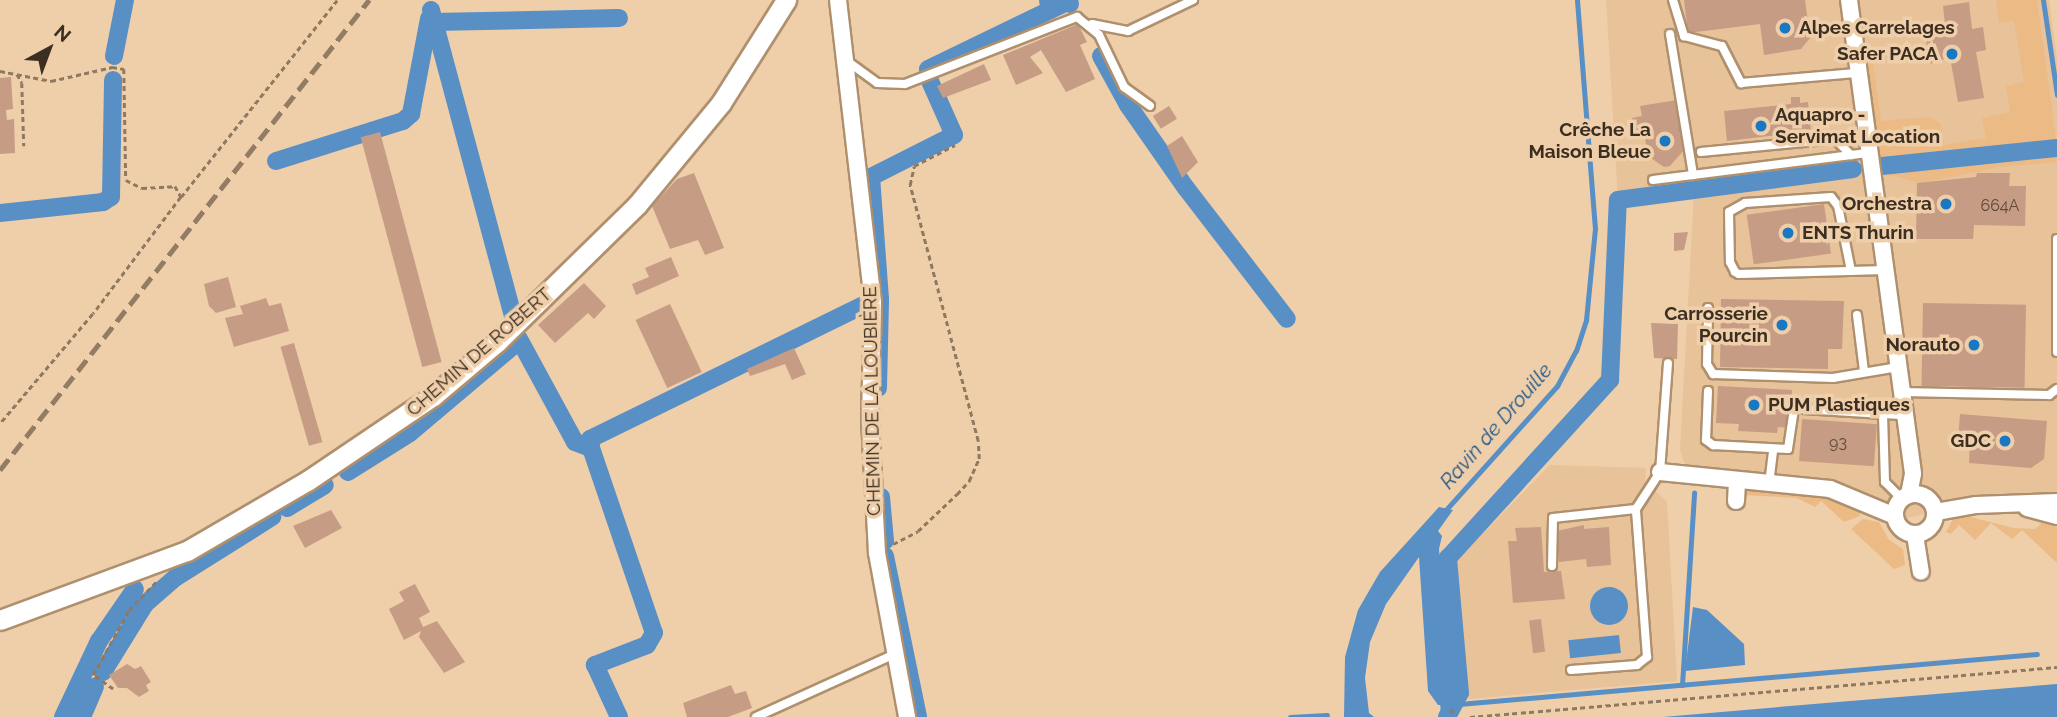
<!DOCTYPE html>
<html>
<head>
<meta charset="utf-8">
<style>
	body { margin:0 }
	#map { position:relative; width:2057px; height:717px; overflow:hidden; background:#efceaa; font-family:Raleway,sans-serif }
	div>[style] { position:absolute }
	.built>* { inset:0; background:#e8c298 }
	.green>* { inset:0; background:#ecbb85; transform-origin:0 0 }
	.water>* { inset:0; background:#588fc5; transform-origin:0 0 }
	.round { border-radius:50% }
	.stream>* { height:5px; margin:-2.5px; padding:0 2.5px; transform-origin:2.5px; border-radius:2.5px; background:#588fc5 }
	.canal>* { height:18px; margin:-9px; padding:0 9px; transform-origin:9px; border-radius:9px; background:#588fc5 }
	.building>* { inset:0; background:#c69c85; transform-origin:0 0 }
	.path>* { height:2.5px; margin-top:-1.25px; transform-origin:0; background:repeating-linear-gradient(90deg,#8f7961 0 5px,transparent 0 8.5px) }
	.roads { filter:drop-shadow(2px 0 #af906e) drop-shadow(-2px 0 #af906e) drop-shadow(0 2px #af906e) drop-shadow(0 -2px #af906e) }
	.service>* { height:8px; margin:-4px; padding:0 4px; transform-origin:4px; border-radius:4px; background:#fff }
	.minor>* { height:16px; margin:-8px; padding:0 8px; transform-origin:8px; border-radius:8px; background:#fff }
	.minor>.ring { margin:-8px; padding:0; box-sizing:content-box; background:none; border:16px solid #fff; border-radius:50% }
	.tertiary>* { height:19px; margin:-9.5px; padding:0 9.5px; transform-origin:9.5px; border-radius:9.5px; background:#fff }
	.rail>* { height:5px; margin-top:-2.5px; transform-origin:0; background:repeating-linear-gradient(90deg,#927c63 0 14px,transparent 0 21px) }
	.dots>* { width:19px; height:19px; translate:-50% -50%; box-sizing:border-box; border:4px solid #efceaa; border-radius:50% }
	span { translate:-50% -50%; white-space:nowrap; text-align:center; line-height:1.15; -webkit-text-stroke:7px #efceaa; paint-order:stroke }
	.number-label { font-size:16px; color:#5e4a3a }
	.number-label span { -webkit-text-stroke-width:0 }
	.poi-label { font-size:19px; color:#3c2f21; font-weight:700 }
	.left { translate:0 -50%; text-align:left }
	.right { translate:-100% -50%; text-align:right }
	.street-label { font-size:19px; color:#3c2f21 }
	.water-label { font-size:21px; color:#1b578a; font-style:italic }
	.north { position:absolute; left:14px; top:14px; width:70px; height:70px; -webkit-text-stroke:5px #efceaa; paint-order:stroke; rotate:41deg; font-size:19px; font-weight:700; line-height:28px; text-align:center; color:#3c2f21 }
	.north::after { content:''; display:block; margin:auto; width:24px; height:32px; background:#3c2f21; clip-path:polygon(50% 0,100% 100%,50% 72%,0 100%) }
</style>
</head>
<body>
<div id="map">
	<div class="built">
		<div style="clip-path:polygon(1606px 0,2049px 0,2057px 59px,2057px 495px,1959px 506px,1896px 521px,1830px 489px,1689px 479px,1680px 449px,1694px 194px,1618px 200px)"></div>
		<div style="clip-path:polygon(1550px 465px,1646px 468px,1645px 481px,1667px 502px,1677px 681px,1469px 699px,1455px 562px)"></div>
	</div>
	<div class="green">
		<div style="clip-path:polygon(1996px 0,2037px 0,2056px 139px,1968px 153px,1967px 157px,2057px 149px,2057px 162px,1999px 167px,1922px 183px,1879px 173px,1861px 52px,1871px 47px,1881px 121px,1929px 117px,1940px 123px,1945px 145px,1986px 138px,1982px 118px,2010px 112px,2006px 86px,2024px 82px,2014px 21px,1999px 23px)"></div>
		<div style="left:1855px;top:164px;width:12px;height:146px;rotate:85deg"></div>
		<div style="clip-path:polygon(1743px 490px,1816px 494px,1860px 510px,1860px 516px,1844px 522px,1821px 501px,1815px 507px,1797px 498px,1743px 495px)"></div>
		<div style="clip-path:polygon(1970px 517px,2014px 528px,2035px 529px,2042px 523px,2057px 527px,2057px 563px,2022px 530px,2012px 539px,1991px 523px,1975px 540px,1959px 525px,1951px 534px,1946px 532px,1953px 519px)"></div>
		<div style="clip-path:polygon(1863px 519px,1879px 522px,1889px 540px,1903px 549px,1905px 565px,1894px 569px,1851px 529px)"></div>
	</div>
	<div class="water">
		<div style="clip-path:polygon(1439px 507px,1453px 510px,1438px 531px,1442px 536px,1439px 549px,1453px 691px,1446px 705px,1438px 705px,1428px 691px,1419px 557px,1386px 604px,1370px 642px,1365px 678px,1369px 713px,1374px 717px,1344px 717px,1345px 657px,1358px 610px,1380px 572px)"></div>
		<div class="round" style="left:1590px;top:587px;width:38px;height:38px"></div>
		<div style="clip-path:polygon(1693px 607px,1707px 610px,1744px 644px,1745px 665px,1685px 671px)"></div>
		<div style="left:1619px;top:635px;width:18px;height:51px;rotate:84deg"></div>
		<div style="clip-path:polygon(2057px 684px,2057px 717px,1663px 717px,1826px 703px)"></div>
	</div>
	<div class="stream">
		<div style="left:2043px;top:0;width:96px;rotate:81.6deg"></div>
		<div style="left:1443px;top:513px;width:171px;rotate:-48.1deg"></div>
		<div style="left:1557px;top:386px;width:40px;rotate:-62deg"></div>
		<div style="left:1576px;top:351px;width:33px;rotate:-72deg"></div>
		<div style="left:1586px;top:320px;width:91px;rotate:-84.4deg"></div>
		<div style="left:1595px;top:229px;width:230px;rotate:-94.5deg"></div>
		<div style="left:1682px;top:685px;width:193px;rotate:-86.4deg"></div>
		<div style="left:1442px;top:699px;width:18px;rotate:87deg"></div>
		<div style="left:1459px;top:704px;width:580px;rotate:-4.94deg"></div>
		<div style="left:1290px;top:717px;width:37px;rotate:-3deg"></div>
	</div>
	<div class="canal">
		<div style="left:1048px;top:0;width:10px;rotate:79deg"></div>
		<div style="left:1050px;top:10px;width:21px;rotate:-25deg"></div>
		<div style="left:1069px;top:1px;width:3px;rotate:72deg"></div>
		<div style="left:431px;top:10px;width:321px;rotate:75deg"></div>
		<div style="left:433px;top:22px;width:186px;rotate:-1.2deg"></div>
		<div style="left:114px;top:56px;width:57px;rotate:-78.9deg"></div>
		<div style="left:1101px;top:56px;width:56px;rotate:61.1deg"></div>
		<div style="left:1128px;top:105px;width:101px;rotate:55.1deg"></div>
		<div style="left:1186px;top:188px;width:165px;rotate:52.4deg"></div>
		<div style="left:928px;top:69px;width:136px;rotate:-25.8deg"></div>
		<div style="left:276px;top:161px;width:133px;rotate:-17.5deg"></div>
		<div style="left:403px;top:121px;width:11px;rotate:-41deg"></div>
		<div style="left:411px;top:114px;width:97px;rotate:-79.3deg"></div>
		<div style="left:1882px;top:166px;width:176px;rotate:-5.9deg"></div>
		<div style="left:0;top:213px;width:104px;rotate:-6.1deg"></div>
		<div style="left:103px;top:202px;width:9px;rotate:-32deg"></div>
		<div style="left:111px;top:197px;width:117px;rotate:-89deg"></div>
		<div style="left:519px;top:339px;width:117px;rotate:61.5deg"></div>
		<div style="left:575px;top:442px;width:17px;rotate:21deg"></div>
		<div style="left:591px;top:448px;width:195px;rotate:71.2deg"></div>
		<div style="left:654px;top:633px;width:14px;rotate:120deg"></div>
		<div style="left:647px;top:645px;width:56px;rotate:159deg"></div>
		<div style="left:595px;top:665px;width:57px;rotate:65.2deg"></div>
		<div style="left:878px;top:388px;width:89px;rotate:-88.7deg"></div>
		<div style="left:880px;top:299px;width:122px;rotate:-94.2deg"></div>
		<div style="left:871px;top:177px;width:93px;rotate:-26.8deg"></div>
		<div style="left:954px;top:135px;width:59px;rotate:-114deg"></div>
		<div style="left:591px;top:448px;width:9px;rotate:-96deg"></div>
		<div style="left:590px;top:439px;width:306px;rotate:-26.1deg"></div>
		<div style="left:348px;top:472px;width:73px;rotate:-32.2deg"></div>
		<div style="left:410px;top:433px;width:143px;rotate:-40.2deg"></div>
		<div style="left:881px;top:497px;width:44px;rotate:84.8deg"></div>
		<div style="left:287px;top:508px;width:44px;rotate:-31.2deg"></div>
		<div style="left:885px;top:556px;width:164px;rotate:78.4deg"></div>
		<div style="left:103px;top:672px;width:80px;rotate:-58.3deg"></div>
		<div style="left:145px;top:604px;width:40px;rotate:-41deg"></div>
		<div style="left:175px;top:578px;width:115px;rotate:-32.2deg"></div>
		<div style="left:63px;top:717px;width:84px;rotate:-64.7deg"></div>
		<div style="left:99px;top:641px;width:63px;rotate:-55.3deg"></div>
		<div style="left:82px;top:717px;width:33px;rotate:-67deg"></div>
		<div style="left:1447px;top:717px;width:27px;rotate:-62deg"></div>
		<div style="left:1460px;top:693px;width:136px;rotate:-95.1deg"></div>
		<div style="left:1448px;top:558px;width:241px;rotate:-47.7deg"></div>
		<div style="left:1610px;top:380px;width:180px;rotate:-87.5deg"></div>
		<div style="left:1618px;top:200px;width:237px;rotate:-7.5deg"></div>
	</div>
	<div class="building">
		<div style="clip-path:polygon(1684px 0,1805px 0,1810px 38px,1801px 49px,1764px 55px,1760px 24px,1688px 33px)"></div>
		<div style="clip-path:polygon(1969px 2px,1972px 29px,1983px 27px,1986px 50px,1976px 52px,1984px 98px,1958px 102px,1950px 57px,1930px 64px,1925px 34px,1946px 34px,1943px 6px)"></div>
		<div style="clip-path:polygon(1078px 24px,1087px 42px,1080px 45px,1095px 79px,1066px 92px,1041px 50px,1030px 57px,1043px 73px,1016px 85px,1003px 55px)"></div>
		<div style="clip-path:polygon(984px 64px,991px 80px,943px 98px,937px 86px)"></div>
		<div style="clip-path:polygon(11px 77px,13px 109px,6px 110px,7px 120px,14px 119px,15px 153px,0 154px,0 78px)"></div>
		<div style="clip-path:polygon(1791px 97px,1800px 97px,1800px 103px,1808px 102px,1811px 131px,1727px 141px,1724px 111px,1791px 104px)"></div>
		<div style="clip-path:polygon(1677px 100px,1684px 150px,1670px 166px,1664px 167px,1648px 156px,1644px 132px,1634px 133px,1632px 118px,1642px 116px,1640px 106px)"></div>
		<div style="left:1169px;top:106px;width:15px;height:19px;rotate:58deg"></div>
		<div style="left:380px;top:132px;width:238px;height:20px;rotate:75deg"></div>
		<div style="clip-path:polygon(1182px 136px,1198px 162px,1182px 178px,1167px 146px)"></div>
		<div style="clip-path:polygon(694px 173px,724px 248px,705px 255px,698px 240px,670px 249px,652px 206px,677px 179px)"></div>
		<div style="clip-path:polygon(1977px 173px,2010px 173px,2009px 186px,2026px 186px,2025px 226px,1974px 225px,1973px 239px,1916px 239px,1917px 183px,1976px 177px)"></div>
		<div style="left:1824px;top:204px;width:50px;height:78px;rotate:82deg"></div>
		<div style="clip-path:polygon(1688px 232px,1684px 250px,1674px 251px,1674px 233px)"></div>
		<div style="clip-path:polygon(671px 257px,679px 276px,636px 295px,632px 284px,649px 277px,645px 268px)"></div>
		<div style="clip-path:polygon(228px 277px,236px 307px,216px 313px,209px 306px,204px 284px)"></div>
		<div style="clip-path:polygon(584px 283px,606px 306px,594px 319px,588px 313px,555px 343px,538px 325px)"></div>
		<div style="clip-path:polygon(266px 298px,269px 306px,281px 303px,289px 331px,234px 347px,225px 318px,243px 314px,240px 306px)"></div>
		<div style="clip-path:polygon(1721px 299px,1844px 301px,1842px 349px,1828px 349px,1828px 369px,1720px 367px)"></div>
		<div style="left:1923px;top:303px;width:103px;height:83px;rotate:1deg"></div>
		<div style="left:670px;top:304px;width:75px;height:38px;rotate:65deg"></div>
		<div style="clip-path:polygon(1651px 323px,1678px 324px,1677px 359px,1654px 358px)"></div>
		<div style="left:294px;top:343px;width:103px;height:14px;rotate:74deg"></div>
		<div style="clip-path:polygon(794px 348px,806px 374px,792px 380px,785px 364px,750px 376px,747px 369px)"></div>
		<div style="clip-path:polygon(1718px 386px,1792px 390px,1790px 428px,1778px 427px,1777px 433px,1738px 431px,1739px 424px,1716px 423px)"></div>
		<div style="clip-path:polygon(1960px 414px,2047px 421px,2044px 459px,2031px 468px,1969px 463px,1970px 441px,1958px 440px)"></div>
		<div style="left:1802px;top:419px;width:75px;height:42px;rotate:4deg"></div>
		<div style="clip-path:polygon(331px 510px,342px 528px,305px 548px,293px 526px)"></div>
		<div style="clip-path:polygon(1584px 525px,1584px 529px,1609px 527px,1611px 565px,1587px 567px,1586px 559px,1559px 562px,1557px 531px)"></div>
		<div style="clip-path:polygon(1541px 527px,1544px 572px,1561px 571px,1565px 599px,1513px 603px,1508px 541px,1517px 541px,1515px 528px)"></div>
		<div style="clip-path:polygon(415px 584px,430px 612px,419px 618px,423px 627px,437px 621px,465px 662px,444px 673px,419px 637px,421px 631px,404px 640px,389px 609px,404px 601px,399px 592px)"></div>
		<div style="left:1541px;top:619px;width:33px;height:12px;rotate:83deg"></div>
		<div style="clip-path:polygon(127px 664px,135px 669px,141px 666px,151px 682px,146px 685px,149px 691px,139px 697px,127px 688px,118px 688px,109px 675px)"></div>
		<div style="clip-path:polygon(731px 685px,735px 694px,746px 691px,752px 708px,728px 717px,687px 717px,683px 703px)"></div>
	</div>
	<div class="path">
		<div style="left:0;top:71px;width:52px;rotate:11.1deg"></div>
		<div style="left:51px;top:81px;width:63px;rotate:-12.9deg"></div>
		<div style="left:112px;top:67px;width:12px;rotate:9deg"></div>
		<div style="left:124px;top:69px;width:111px;rotate:89deg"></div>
		<div style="left:126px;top:180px;width:18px;rotate:27deg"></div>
		<div style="left:142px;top:188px;width:33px;rotate:-3deg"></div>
		<div style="left:175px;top:186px;width:13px;rotate:61deg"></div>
		<div style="left:181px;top:197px;width:146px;rotate:126.9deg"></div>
		<div style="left:93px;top:314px;width:144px;rotate:130.2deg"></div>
		<div style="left:17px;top:74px;width:10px;rotate:61deg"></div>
		<div style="left:22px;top:83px;width:63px;rotate:88.2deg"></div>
		<div style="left:181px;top:197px;width:251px;rotate:-51.6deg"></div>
		<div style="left:893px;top:544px;width:28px;rotate:-27deg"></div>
		<div style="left:918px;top:531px;width:54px;rotate:-43.5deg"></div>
		<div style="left:957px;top:494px;width:18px;rotate:-47deg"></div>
		<div style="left:969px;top:481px;width:24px;rotate:-66deg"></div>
		<div style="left:979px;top:459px;width:18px;rotate:-93deg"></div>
		<div style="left:978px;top:441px;width:265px;rotate:-104.9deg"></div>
		<div style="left:910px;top:185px;width:19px;rotate:-78deg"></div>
		<div style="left:914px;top:166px;width:46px;rotate:-27.1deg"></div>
		<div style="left:113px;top:689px;width:24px;rotate:-145deg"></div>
		<div style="left:93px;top:675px;width:74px;rotate:-61deg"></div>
		<div style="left:129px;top:610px;width:40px;rotate:-46deg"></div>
		<div style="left:1450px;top:709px;width:5px;rotate:37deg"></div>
		<div style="left:1470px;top:717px;width:589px;rotate:-4.87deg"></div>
	</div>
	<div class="roads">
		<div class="service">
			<div style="left:1673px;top:0;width:38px;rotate:73deg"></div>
			<div style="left:1684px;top:36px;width:39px;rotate:15deg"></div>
			<div style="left:1722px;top:46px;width:42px;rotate:62.8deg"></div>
			<div style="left:1741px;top:83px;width:115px;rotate:-5deg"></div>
			<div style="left:1092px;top:24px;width:37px;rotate:11deg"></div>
			<div style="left:1128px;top:31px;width:72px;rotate:-25.5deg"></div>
			<div style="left:1670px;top:34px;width:143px;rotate:80.7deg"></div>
			<div style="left:847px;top:61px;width:37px;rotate:36deg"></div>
			<div style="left:877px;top:83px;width:28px;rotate:2deg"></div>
			<div style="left:905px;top:84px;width:185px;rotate:-21.3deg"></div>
			<div style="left:1077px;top:17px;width:28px;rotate:39deg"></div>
			<div style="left:1099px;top:35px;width:58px;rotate:64.3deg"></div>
			<div style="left:1124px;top:87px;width:32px;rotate:36deg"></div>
			<div style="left:1701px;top:152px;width:135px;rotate:-5.5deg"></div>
			<div style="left:1835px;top:139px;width:23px;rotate:45deg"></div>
			<div style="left:1653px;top:180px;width:216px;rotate:-7.2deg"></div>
			<div style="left:2057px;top:239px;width:113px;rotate:90deg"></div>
			<div style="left:1851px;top:271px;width:66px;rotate:-101.3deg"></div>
			<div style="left:1838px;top:206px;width:11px;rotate:-128deg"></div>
			<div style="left:1831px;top:197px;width:86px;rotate:176deg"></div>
			<div style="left:1745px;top:203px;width:18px;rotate:151deg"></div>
			<div style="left:1729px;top:212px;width:50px;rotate:88.9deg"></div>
			<div style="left:1730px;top:262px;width:11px;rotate:63deg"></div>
			<div style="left:1735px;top:272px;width:4px;rotate:27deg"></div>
			<div style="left:1739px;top:274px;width:147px;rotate:-1.6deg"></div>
			<div style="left:1708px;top:308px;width:56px;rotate:91deg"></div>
			<div style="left:1707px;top:364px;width:12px;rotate:59deg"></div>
			<div style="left:1713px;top:374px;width:120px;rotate:1.9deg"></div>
			<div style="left:1833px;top:378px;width:66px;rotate:-9.6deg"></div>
			<div style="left:1857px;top:315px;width:56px;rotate:82.9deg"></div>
			<div style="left:1708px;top:391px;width:49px;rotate:92.3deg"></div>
			<div style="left:1706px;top:440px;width:9px;rotate:36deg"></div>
			<div style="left:1713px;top:445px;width:75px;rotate:3.1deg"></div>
			<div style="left:1788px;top:449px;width:40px;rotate:-81.5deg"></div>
			<div style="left:1902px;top:392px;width:147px;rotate:1.2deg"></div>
			<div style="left:2049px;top:395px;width:10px;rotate:-37deg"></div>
			<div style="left:1803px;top:409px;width:80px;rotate:3.6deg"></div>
			<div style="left:1769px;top:484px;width:35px;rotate:-83deg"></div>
			<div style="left:1902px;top:499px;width:24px;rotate:-135deg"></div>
			<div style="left:1885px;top:482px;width:68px;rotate:-91.7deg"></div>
			<div style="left:1883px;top:414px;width:22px;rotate:3deg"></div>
			<div style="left:1552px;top:566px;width:48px;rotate:-88.8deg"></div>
			<div style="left:1553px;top:518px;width:83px;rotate:-6.2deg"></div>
			<div style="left:1636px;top:509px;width:44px;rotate:-57deg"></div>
			<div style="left:1660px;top:472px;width:109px;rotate:-85.8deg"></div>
			<div style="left:1571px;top:670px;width:66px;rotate:-4.3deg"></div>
			<div style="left:1637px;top:665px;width:13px;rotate:-39deg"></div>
			<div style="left:1647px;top:657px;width:148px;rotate:-94.3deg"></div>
			<div style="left:756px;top:717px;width:153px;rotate:-24.4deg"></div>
		</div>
		<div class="minor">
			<div style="left:838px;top:0;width:305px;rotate:83.4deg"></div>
			<div style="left:873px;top:303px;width:116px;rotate:91.5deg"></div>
			<div style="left:870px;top:419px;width:134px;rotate:87deg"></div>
			<div style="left:877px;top:553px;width:167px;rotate:79.6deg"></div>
			<div style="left:1849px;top:0;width:478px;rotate:82.3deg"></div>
			<div style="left:1913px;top:474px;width:21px;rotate:101deg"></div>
			<div style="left:1660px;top:472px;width:171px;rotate:5.7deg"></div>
			<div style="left:1830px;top:489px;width:70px;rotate:22.6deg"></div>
			<div class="ring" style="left:1895px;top:494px;width:24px;height:24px"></div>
			<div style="left:1736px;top:501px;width:19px;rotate:-87deg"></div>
			<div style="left:2027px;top:508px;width:31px;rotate:15deg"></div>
			<div style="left:1936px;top:512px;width:41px;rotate:-9.9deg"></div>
			<div style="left:1976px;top:505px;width:81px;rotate:-2.1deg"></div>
			<div style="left:1915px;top:535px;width:37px;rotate:81deg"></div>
		</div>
		<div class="tertiary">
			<div style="left:0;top:620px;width:199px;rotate:-20.3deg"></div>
			<div style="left:187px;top:551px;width:139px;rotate:-30.3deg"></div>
			<div style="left:307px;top:481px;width:152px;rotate:-34deg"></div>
			<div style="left:433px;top:396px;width:84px;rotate:-40.2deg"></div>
			<div style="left:497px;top:342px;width:196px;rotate:-44.4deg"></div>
			<div style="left:637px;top:205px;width:132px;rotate:-50.5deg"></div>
			<div style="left:721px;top:103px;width:122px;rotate:-57.7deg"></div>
		</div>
	</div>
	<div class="rail">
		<div style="left:0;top:470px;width:598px;rotate:-51.86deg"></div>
	</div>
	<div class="dots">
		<div style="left:1785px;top:28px;background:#1978c4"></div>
		<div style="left:1952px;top:54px;background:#1978c4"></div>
		<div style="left:1761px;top:126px;background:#1978c4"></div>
		<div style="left:1665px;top:141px;background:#1978c4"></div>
		<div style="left:1946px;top:204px;background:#1978c4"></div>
		<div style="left:1788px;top:233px;background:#1978c4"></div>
		<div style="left:1782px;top:325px;background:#1978c4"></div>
		<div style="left:1974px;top:345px;background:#1978c4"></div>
		<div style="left:1754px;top:405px;background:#1978c4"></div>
		<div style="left:2005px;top:441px;background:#1978c4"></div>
	</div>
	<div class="number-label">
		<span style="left:2000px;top:206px">664A</span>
		<span style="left:1838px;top:443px">93</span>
	</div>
	<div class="poi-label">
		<span class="left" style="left:1799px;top:28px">Alpes Carrelages</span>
		<span class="right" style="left:1938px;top:54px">Safer PACA</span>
		<span class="left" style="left:1775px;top:126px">Aquapro -<br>Servimat Location</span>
		<span class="right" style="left:1651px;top:141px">Crêche La<br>Maison Bleue</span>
		<span class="right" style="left:1932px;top:204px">Orchestra</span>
		<span class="left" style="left:1802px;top:233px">ENTS Thurin</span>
		<span class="right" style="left:1768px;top:325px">Carrosserie<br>Pourcin</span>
		<span class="right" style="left:1960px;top:345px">Norauto</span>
		<span class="left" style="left:1768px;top:405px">PUM Plastiques</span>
		<span class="right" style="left:1991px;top:441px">GDC</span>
	</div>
	<div class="street-label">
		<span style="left:479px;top:352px;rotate:-41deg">CHEMIN DE ROBERT</span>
		<span style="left:872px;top:401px;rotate:-91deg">CHEMIN DE LA LOUBIÈRE</span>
	</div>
	<div class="water-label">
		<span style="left:1496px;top:426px;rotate:-49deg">Ravin de Drouille</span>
	</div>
	<div class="north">N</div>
</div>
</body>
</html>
